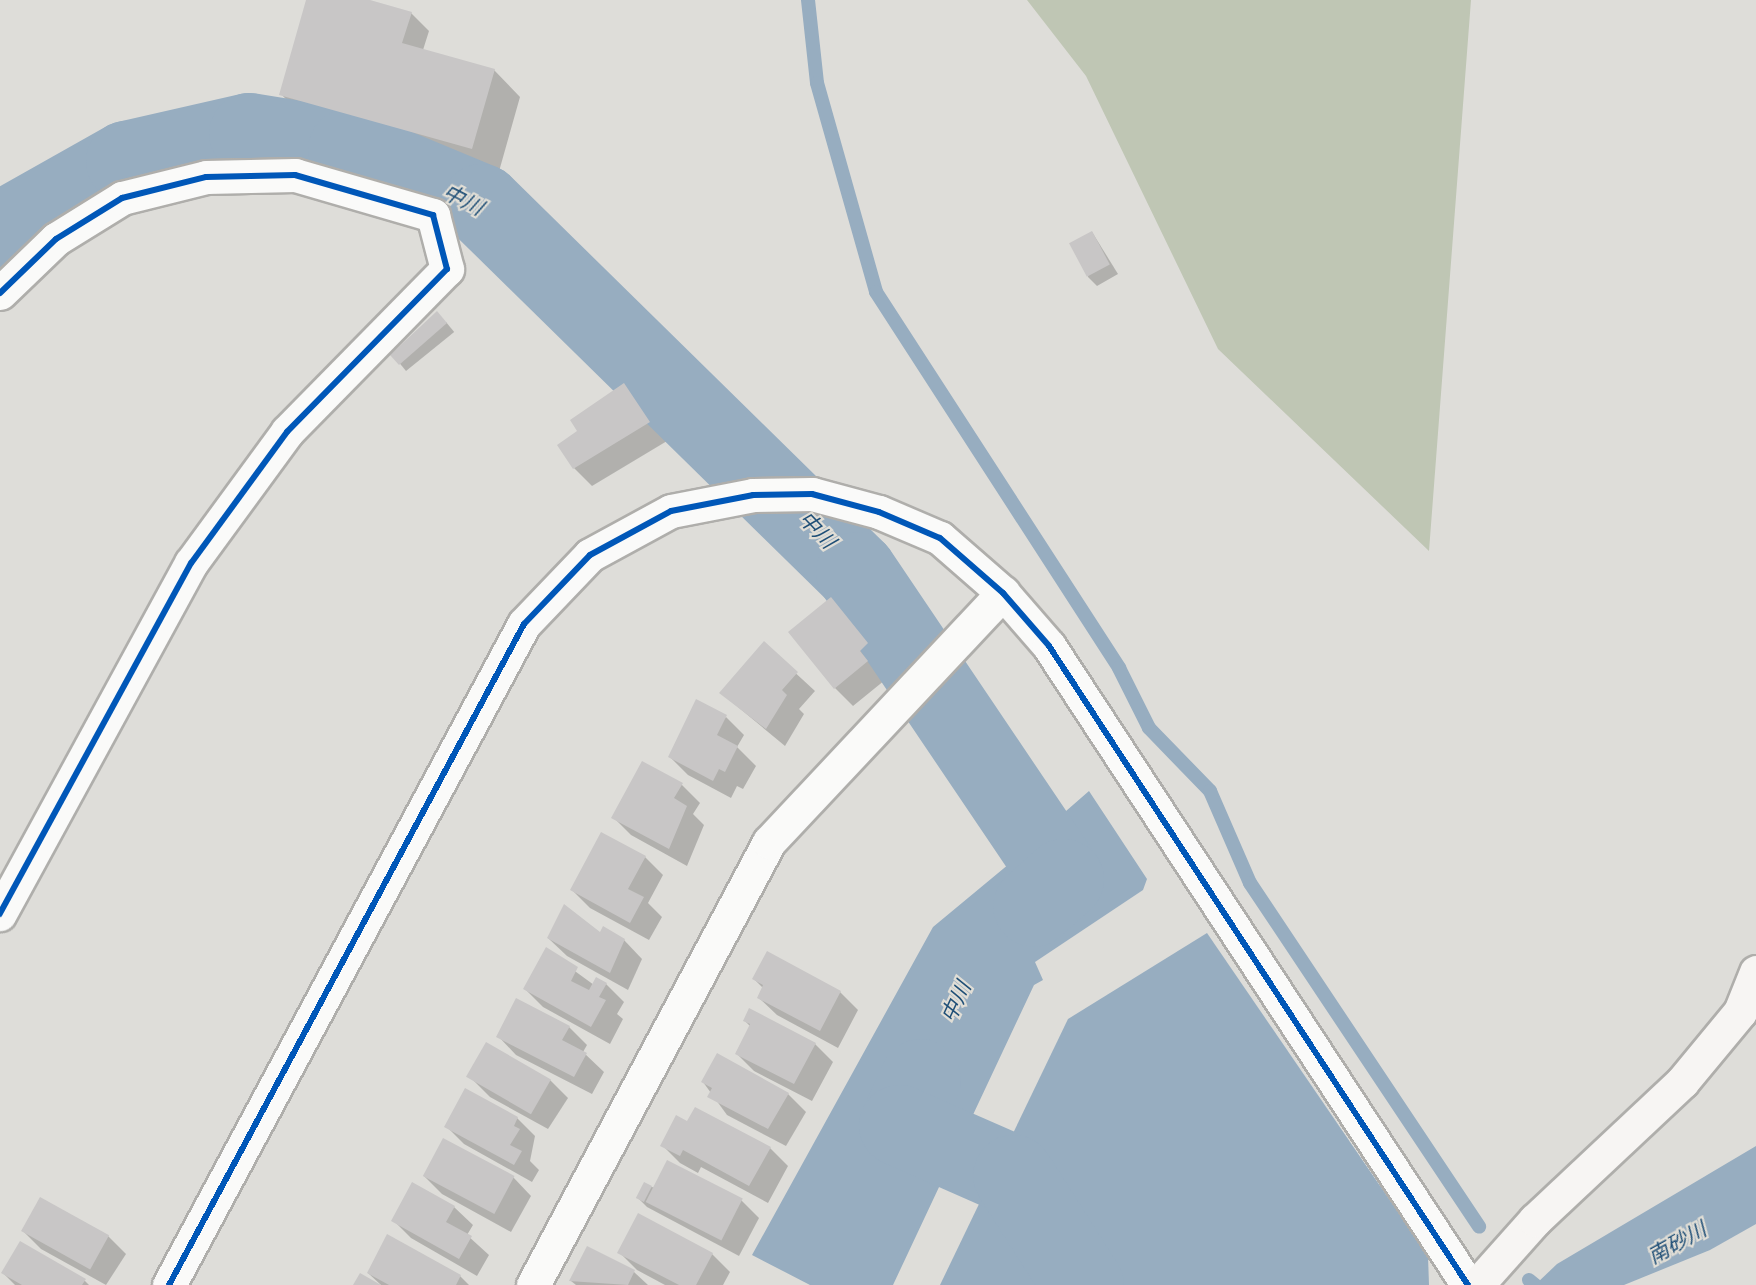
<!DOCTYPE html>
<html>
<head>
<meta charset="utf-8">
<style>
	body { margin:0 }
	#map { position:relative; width:1756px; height:1285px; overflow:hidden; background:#deddd9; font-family:Inter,"Noto Sans JP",sans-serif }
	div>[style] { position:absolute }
	.green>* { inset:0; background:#bfc6b4 }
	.water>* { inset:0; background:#97adc0 }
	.shadow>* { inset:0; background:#0003; transform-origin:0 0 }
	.stream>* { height:14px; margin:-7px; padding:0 7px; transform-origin:7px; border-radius:7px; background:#97adc0 }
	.river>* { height:81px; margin:-40.5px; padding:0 40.5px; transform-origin:40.5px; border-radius:40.5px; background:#97adc0 }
	.building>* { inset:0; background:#c8c6c6; transform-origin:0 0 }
	.roads { filter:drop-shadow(2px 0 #afaeab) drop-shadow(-2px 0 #afaeab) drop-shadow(0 2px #afaeab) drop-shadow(0 -2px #afaeab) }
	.street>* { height:33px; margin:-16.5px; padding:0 16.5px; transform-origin:16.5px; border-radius:16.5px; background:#fafaf9 }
	.secondary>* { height:33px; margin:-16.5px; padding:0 16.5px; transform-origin:16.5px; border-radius:16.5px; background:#f7f5f3 }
	.cycleway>* { height:6px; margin:-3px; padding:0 3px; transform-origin:3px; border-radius:3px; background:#0057b8 }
	span { translate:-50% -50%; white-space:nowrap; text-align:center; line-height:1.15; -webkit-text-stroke:4.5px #e1ded6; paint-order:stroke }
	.water-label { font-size:21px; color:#1f4f77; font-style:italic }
</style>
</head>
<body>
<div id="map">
	<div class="green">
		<div style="clip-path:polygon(1027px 0,1471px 0,1429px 551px,1218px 349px,1086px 76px)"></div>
	</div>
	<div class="water">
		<div style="clip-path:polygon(1089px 791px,1147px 879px,1143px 890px,1035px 962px,1043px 980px,1034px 985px,893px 1285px,810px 1285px,752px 1255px,933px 927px,1015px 859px,1013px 829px,1030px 814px,1050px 825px)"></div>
		<div style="clip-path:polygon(1207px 933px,1428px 1256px,1429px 1285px,940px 1285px,1068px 1019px)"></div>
		<div style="clip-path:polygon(1756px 1146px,1756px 1224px,1710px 1250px,1624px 1285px,1535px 1285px,1557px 1264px)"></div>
	</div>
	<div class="shadow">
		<div style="clip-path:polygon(308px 0,365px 0,411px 13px,429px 31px,423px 50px,494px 70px,520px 97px,498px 175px,307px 121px,281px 94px)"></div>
		<div style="clip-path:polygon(1092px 232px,1118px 274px,1097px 286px,1088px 277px)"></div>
		<div style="left:446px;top:322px;width:13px;height:62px;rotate:51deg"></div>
		<div style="clip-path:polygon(624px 385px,667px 441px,592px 486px,574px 468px)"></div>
		<div style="clip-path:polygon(831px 599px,885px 662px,877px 669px,885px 680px,853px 706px,835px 688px)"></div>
		<div style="clip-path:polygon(764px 644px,815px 691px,799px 709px,804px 714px,785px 746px,721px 693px)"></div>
		<div style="clip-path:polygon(726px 717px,744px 735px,737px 747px,756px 766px,743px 789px,737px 786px,731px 798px,688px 775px,670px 757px)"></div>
		<div style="clip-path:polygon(643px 764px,682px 785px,700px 803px,693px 814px,704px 825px,687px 866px,631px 835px,613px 817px)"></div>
		<div style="clip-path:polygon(645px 857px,663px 875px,648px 903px,662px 917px,649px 940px,590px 908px,572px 890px)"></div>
		<div style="clip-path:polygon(600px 934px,624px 940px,642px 959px,628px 990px,567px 956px,548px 938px)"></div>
		<div style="clip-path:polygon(546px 950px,594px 985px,606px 984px,624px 1002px,617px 1014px,623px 1019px,610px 1044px,543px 1007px,525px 989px)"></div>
		<div style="clip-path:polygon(754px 979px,840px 992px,858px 1010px,838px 1048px,777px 1015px,758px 997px,763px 988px)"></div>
		<div style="clip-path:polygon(745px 1021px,815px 1044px,833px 1062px,812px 1101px,754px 1071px,736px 1053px,750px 1026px)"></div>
		<div style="clip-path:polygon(569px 1027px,587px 1045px,583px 1052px,604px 1072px,592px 1094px,516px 1055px,498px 1036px)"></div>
		<div style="clip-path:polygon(487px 1044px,550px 1080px,568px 1098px,548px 1129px,490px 1097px,472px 1079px)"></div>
		<div style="clip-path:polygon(703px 1082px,788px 1094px,806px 1112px,786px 1146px,727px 1115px)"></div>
		<div style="clip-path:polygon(517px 1118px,535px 1136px,530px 1161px,539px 1170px,532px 1182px,464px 1144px,446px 1126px)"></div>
		<div style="clip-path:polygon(688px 1123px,770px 1148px,788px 1166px,768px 1203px,701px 1167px,698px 1173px,680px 1163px,662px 1145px)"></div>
		<div style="clip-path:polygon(424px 1176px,513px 1177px,531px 1196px,511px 1232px,442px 1194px)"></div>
		<div style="clip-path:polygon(413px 1184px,454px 1207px,473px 1225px,467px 1235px,489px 1255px,477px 1276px,411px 1238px,393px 1220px)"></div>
		<div style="clip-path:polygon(651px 1187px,741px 1200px,759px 1218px,739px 1256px,647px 1207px,638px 1198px)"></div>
		<div style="clip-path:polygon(23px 1231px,108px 1236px,126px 1254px,106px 1285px,41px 1249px)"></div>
		<div style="clip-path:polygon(587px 1248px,634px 1272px,648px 1285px,576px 1285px,571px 1281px)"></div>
		<div style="clip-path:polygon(619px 1252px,712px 1254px,730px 1272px,723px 1285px,665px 1285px,637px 1270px)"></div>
		<div style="clip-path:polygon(3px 1273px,85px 1281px,89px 1285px,15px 1285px)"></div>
		<div style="clip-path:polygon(368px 1273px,460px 1276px,469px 1285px,381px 1285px)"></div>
	</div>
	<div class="stream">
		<div style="left:808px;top:0;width:83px;rotate:83.8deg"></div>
		<div style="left:817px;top:83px;width:217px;rotate:74.2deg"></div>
		<div style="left:876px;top:292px;width:448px;rotate:57.1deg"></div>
		<div style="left:1119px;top:668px;width:67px;rotate:63.4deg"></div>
		<div style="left:1149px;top:728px;width:88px;rotate:45.9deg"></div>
		<div style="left:1210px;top:791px;width:100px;rotate:66.5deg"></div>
		<div style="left:1250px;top:883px;width:413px;rotate:56.3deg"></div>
		<div style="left:1529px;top:1280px;width:8px;rotate:40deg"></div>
	</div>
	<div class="river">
		<div style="left:0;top:232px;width:145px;rotate:-29.4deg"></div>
		<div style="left:126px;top:161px;width:126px;rotate:-12.8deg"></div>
		<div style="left:249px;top:133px;width:100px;rotate:9.2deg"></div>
		<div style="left:348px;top:149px;width:144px;rotate:22.5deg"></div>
		<div style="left:481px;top:204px;width:525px;rotate:44.46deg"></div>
		<div style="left:856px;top:572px;width:370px;rotate:56deg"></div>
		<div style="left:1063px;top:879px;width:40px;rotate:138deg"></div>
		<div style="left:920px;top:1079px;width:51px;rotate:114.5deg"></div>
		<div style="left:899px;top:1125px;width:124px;rotate:23.7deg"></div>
		<div style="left:1013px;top:1175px;width:130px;rotate:57.5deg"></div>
	</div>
	<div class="building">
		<div style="clip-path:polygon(306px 0,370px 0,412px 12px,402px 43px,495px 69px,472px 149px,279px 95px)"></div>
		<div style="left:1092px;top:231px;width:38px;height:26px;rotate:62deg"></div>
		<div style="clip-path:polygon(437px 311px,447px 323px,399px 365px,390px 355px)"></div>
		<div style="clip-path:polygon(624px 383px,650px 422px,573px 469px,557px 445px,577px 431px,570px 420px)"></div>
		<div style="clip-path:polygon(831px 597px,868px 643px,860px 651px,868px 661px,834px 689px,788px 632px)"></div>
		<div style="clip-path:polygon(764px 641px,798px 672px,782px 690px,787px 695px,766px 729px,719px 693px)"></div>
		<div style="clip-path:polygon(696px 699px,727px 715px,717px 735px,738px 746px,725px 772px,719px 769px,713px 781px,668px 757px)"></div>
		<div style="clip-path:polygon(642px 761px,683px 783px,674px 798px,687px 806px,669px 849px,611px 818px)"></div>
		<div style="clip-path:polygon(601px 832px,646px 856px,628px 889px,644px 897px,630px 923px,570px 890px)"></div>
		<div style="clip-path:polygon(564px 904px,600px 932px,603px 926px,625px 939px,610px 973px,547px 938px)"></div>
		<div style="clip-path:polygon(546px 947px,578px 967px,571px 981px,589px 990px,596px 977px,607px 983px,599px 997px,606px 1000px,591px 1027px,523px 989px)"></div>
		<div style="clip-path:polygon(767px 951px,841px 991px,820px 1031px,757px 998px,763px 985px,752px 979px)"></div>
		<div style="clip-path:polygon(516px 998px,570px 1026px,562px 1040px,587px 1053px,574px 1077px,496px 1037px)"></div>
		<div style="clip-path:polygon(749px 1008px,816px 1043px,794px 1084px,735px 1054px,750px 1024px,743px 1021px)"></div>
		<div style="left:486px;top:1042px;width:75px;height:40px;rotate:30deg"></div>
		<div style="clip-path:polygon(717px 1053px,789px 1093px,768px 1129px,707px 1097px,712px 1088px,701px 1082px)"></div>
		<div style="clip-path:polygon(465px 1088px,518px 1117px,514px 1126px,520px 1129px,510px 1145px,522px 1151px,514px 1165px,444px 1127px)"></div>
		<div style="clip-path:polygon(695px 1107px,771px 1147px,749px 1186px,683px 1150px,680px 1156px,660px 1146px,676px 1115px,687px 1121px)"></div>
		<div style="left:443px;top:1138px;width:81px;height:43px;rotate:28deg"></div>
		<div style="left:667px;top:1160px;width:85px;height:47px;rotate:27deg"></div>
		<div style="clip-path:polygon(412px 1182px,455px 1206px,446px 1222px,472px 1236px,459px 1259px,391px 1221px)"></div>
		<div style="left:644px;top:1182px;width:9px;height:18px;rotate:27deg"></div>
		<div style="left:40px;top:1197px;width:79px;height:39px;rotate:29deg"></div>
		<div style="clip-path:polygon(638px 1213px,713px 1253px,696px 1285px,679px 1285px,617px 1253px)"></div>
		<div style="clip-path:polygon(387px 1234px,461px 1275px,456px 1285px,389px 1285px,367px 1273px)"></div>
		<div style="clip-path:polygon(20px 1241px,86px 1279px,82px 1285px,22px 1285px,1px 1273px)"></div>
		<div style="clip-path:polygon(587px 1246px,635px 1270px,628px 1285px,569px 1281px)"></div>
		<div style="clip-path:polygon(360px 1273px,381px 1285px,353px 1285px)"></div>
	</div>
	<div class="roads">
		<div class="street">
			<div style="left:0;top:293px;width:78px;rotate:-44deg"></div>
			<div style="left:56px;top:239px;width:78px;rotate:-31.8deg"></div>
			<div style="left:122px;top:198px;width:87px;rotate:-14deg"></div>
			<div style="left:206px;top:177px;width:89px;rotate:-1.3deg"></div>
			<div style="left:295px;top:175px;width:144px;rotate:16.2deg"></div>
			<div style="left:433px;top:215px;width:56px;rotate:75.5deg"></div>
			<div style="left:447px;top:269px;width:228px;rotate:134.5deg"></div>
			<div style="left:287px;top:432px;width:162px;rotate:126.2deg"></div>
			<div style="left:191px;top:563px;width:400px;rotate:118.6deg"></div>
			<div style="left:169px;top:1285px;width:750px;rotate:-61.76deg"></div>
			<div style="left:524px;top:624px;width:95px;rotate:-46.3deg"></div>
			<div style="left:590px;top:555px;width:92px;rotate:-28.5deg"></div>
			<div style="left:671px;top:511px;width:84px;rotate:-11deg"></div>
			<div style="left:753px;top:495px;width:59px;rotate:-1deg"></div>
			<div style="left:812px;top:494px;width:69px;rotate:15deg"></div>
			<div style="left:879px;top:512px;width:66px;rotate:23.1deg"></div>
			<div style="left:940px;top:538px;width:84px;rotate:41.1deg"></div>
			<div style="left:1003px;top:593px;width:70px;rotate:49deg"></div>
			<div style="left:1049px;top:646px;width:764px;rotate:56.75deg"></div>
			<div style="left:533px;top:1285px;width:502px;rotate:-61.95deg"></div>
			<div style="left:769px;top:842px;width:342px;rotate:-46.8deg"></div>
		</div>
		<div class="secondary">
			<div style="left:1477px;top:1285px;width:87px;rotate:-48.3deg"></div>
			<div style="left:1535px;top:1220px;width:202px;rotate:-43.2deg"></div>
			<div style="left:1682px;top:1082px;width:91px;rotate:-50.4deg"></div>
			<div style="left:1740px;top:1012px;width:43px;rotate:-68.2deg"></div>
		</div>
	</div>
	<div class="cycleway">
		<div style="left:0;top:293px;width:78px;rotate:-44deg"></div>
		<div style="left:56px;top:239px;width:78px;rotate:-31.8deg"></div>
		<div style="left:122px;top:198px;width:87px;rotate:-14deg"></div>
		<div style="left:206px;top:177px;width:89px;rotate:-1.3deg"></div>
		<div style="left:295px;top:175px;width:144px;rotate:16.2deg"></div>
		<div style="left:433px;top:215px;width:56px;rotate:75.5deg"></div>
		<div style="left:447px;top:269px;width:228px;rotate:134.5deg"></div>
		<div style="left:287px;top:432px;width:162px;rotate:126.2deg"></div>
		<div style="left:191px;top:563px;width:400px;rotate:118.6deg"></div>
		<div style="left:169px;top:1285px;width:750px;rotate:-61.76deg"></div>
		<div style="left:524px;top:624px;width:95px;rotate:-46.3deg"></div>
		<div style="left:590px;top:555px;width:92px;rotate:-28.5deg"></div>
		<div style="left:671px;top:511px;width:84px;rotate:-11deg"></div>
		<div style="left:753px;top:495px;width:59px;rotate:-1deg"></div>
		<div style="left:812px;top:494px;width:69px;rotate:15deg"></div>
		<div style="left:879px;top:512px;width:66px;rotate:23.1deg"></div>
		<div style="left:940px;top:538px;width:84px;rotate:41.1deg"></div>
		<div style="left:1003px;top:593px;width:70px;rotate:49deg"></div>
		<div style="left:1049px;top:646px;width:764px;rotate:56.75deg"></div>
	</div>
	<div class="water-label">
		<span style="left:463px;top:200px;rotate:27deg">中川</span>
		<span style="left:817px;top:530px;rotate:46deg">中川</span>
		<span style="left:956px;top:1002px;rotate:-65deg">中川</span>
		<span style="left:1677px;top:1243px;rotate:-29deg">南砂川</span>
	</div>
</div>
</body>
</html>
